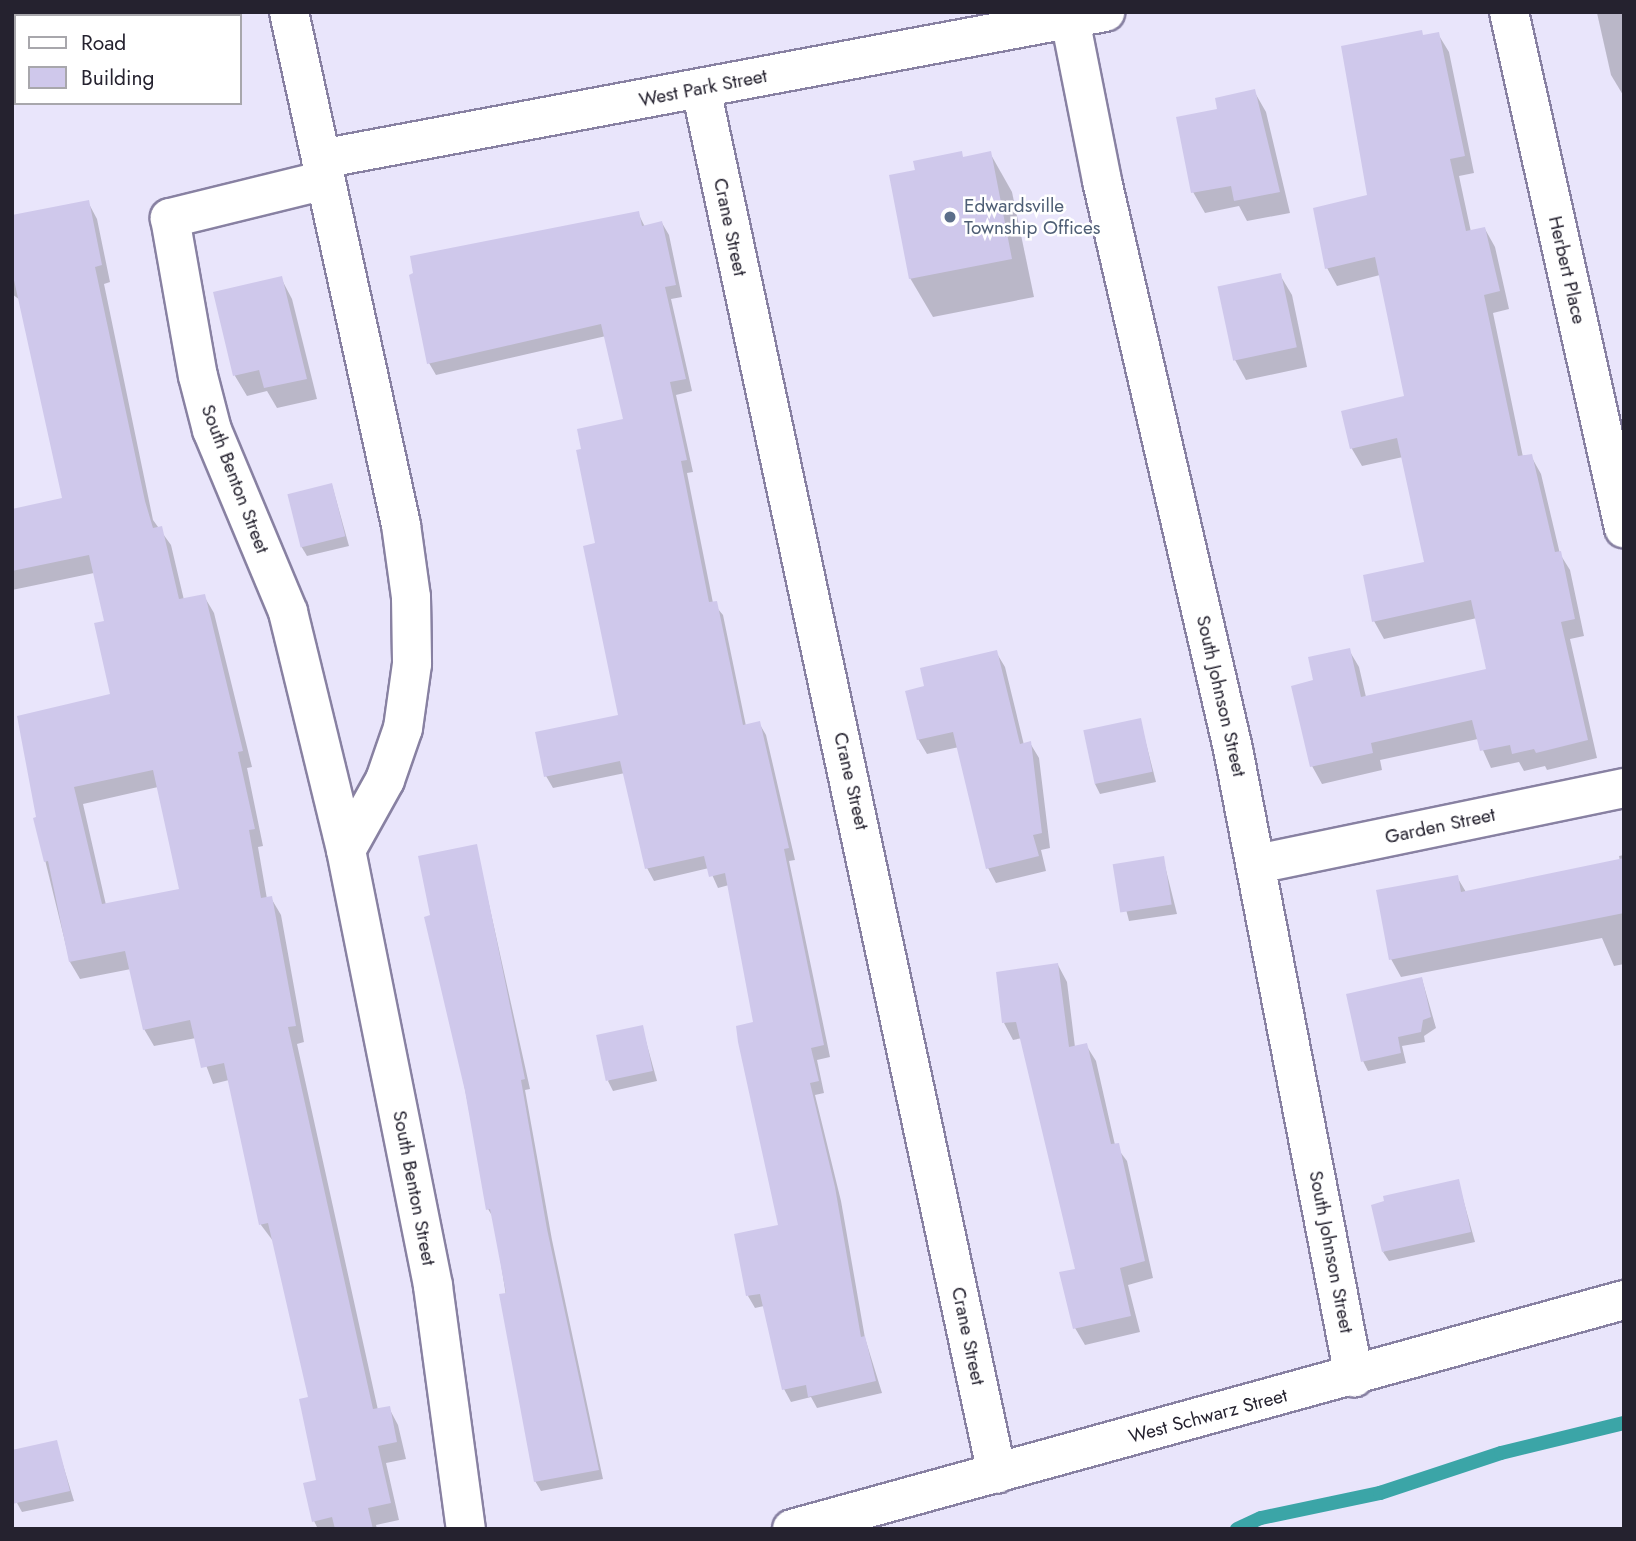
<!DOCTYPE html>
<html>
<head>
<meta charset="utf-8">
<style>
	body { margin:0 }
	#map { position:relative; width:1636px; height:1541px; overflow:hidden; background:#e9e5fb; font-family:Jost,sans-serif }
	div>[style] { position:absolute }
	.shadow>* { inset:0; background:#0003 }
	.stream>* { height:14px; margin:-7px; padding:0 7px; transform-origin:7px; border-radius:7px; background:#3ba5a7 }
	.building>* { inset:0; background:#cfc8eb; transform-origin:0 0 }
	.roads { filter:drop-shadow(2px 0 #8881a2) drop-shadow(-2px 0 #8881a2) drop-shadow(0 2px #8881a2) drop-shadow(0 -2px #8881a2) }
	.street>* { height:38px; margin:-19px; padding:0 19px; transform-origin:19px; border-radius:19px; background:#fff }
	.secondary>* { height:38px; margin:-19px; padding:0 19px; transform-origin:19px; border-radius:19px; background:#fff }
	.dots>* { width:19px; height:19px; translate:-50% -50%; box-sizing:border-box; border:4px solid #fff; border-radius:50% }
	span { translate:-50% -50%; white-space:nowrap; text-align:center; line-height:1.15; -webkit-text-stroke:5px #fff; paint-order:stroke }
	.street-label { font-size:19px; color:#25222f }
	.service-label { font-size:19px; color:#4e5e75 }
	.left { translate:0 -50%; text-align:left }
	.frame { position:absolute; inset:0; border:14px solid #25222f; pointer-events:none }
	.legend { position:absolute; left:14px; top:14px; width:228px; height:91px; box-sizing:border-box; background:#fff; border:2px solid #a8a7ac; margin:0; padding:9px 12px; list-style:none; font-size:21px; color:#25222f }
	.legend li { display:flex; align-items:center; gap:14px; height:35px }
	.legend b { width:35px; border:2px solid #a8a7ac }
</style>
</head>
<body>
<div id="map">
	<div class="shadow">
		<div style="clip-path:polygon(1624px 12px,1624px 95px,1623px 95px,1611px 75px,1597px 13px)"></div>
		<div style="clip-path:polygon(1438px 34px,1449px 52px,1474px 173px,1459px 176px,1471px 232px,1485px 229px,1495px 247px,1509px 309px,1493px 313px,1523px 457px,1531px 456px,1541px 474px,1560px 554px,1570px 570px,1584px 636px,1570px 639px,1597px 758px,1547px 770px,1545px 766px,1524px 771px,1519px 762px,1491px 768px,1478px 739px,1380px 760px,1382px 770px,1322px 784px,1312px 766px,1315px 682px,1349px 650px,1359px 667px,1366px 697px,1488px 670px,1477px 618px,1384px 639px,1374px 621px,1427px 564px,1403px 457px,1362px 466px,1352px 449px,1343px 413px,1406px 398px,1380px 275px,1337px 286px,1327px 268px,1369px 197px,1423px 37px)"></div>
		<div style="clip-path:polygon(1254px 91px,1266px 112px,1290px 213px,1247px 221px,1239px 206px,1205px 213px,1193px 192px,1219px 110px)"></div>
		<div style="clip-path:polygon(990px 153px,1012px 192px,1034px 297px,933px 317px,910px 278px,964px 159px)"></div>
		<div style="clip-path:polygon(evenodd,88px 202px,97px 219px,110px 282px,104px 284px,153px 520px,171px 545px,184px 600px,204px 596px,214px 613px,252px 767px,247px 768px,263px 846px,258px 847px,267px 899px,271px 898px,281px 915px,304px 1042px,297px 1044px,378px 1410px,389px 1408px,398px 1425px,406px 1459px,386px 1463px,399px 1520px,376px 1525px,377px 1529px,318px 1529px,314px 1521px,318px 1482px,310px 1399px,273px 1241px,261px 1225px,229px 1080px,213px 1084px,196px 1038px,154px 1046px,144px 1029px,131px 969px,80px 979px,70px 962px,35px 819px,112px 696px,106px 622px,94px 573px,12px 590px,12px 511px,64px 500px,20px 300px,12px 294px,12px 217px,88px 202px,158px 787px,181px 890px,106px 905px,83px 804px,158px 787px)"></div>
		<div style="clip-path:polygon(638px 213px,645px 227px,662px 223px,669px 235px,682px 297px,671px 299px,692px 391px,676px 395px,693px 472px,687px 473px,713px 603px,723px 615px,746px 726px,759px 723px,766px 735px,795px 860px,789px 861px,830px 1057px,817px 1060px,824px 1093px,815px 1095px,841px 1201px,865px 1338px,882px 1393px,817px 1408px,811px 1397px,791px 1402px,784px 1389px,764px 1306px,755px 1308px,748px 1296px,780px 1227px,755px 1024px,729px 885px,718px 888px,709px 868px,654px 881px,647px 868px,625px 773px,553px 788px,546px 776px,620px 716px,597px 545px,625px 420px,606px 336px,436px 375px,429px 363px)"></div>
		<div style="clip-path:polygon(1280px 275px,1292px 295px,1307px 367px,1246px 380px,1235px 360px)"></div>
		<div style="clip-path:polygon(281px 278px,292px 299px,317px 399px,277px 408px,267px 391px,247px 396px,235px 376px,215px 293px)"></div>
		<div style="clip-path:polygon(332px 485px,349px 546px,307px 556px,301px 546px)"></div>
		<div style="clip-path:polygon(996px 652px,1005px 667px,1024px 745px,1030px 743px,1039px 758px,1050px 848px,1041px 850px,1046px 871px,996px 883px,988px 868px,959px 747px,927px 754px,918px 739px,926px 688px)"></div>
		<div style="clip-path:polygon(1140px 720px,1156px 782px,1100px 794px,1095px 784px)"></div>
		<div style="clip-path:polygon(476px 846px,530px 1089px,525px 1090px,552px 1240px,603px 1479px,541px 1491px,535px 1481px,494px 1219px,488px 1209px,432px 917px)"></div>
		<div style="clip-path:polygon(1624px 855px,1624px 964px,1614px 966px,1602px 938px,1401px 977px,1391px 959px,1457px 877px,1466px 892px,1620px 861px,1619px 856px)"></div>
		<div style="clip-path:polygon(1163px 858px,1177px 914px,1129px 921px,1115px 866px)"></div>
		<div style="clip-path:polygon(1058px 965px,1067px 982px,1075px 1047px,1086px 1045px,1096px 1061px,1115px 1145px,1127px 1161px,1153px 1278px,1128px 1285px,1140px 1332px,1085px 1345px,1075px 1328px,1077px 1270px,1022px 1038px,1013px 1040px,1004px 1023px)"></div>
		<div style="clip-path:polygon(1422px 979px,1436px 1028px,1424px 1036px,1425px 1042px,1402px 1046px,1406px 1063px,1368px 1071px,1363px 1061px)"></div>
		<div style="clip-path:polygon(642px 1027px,657px 1081px,613px 1091px,608px 1081px)"></div>
		<div style="clip-path:polygon(1458px 1181px,1475px 1242px,1389px 1261px,1383px 1252px)"></div>
		<div style="clip-path:polygon(56px 1442px,74px 1501px,22px 1512px,17px 1503px)"></div>
	</div>
	<div class="stream">
		<div style="left:1237px;top:1529px;width:26px;rotate:-25deg"></div>
		<div style="left:1261px;top:1518px;width:122px;rotate:-11.9deg"></div>
		<div style="left:1380px;top:1493px;width:127px;rotate:-18.3deg"></div>
		<div style="left:1501px;top:1453px;width:127px;rotate:-13.7deg"></div>
	</div>
	<div class="building">
		<div style="clip-path:polygon(1422px 30px,1423px 35px,1439px 32px,1465px 156px,1450px 159px,1466px 231px,1485px 227px,1500px 291px,1484px 295px,1518px 456px,1532px 454px,1555px 552px,1561px 551px,1575px 619px,1561px 622px,1588px 740px,1536px 753px,1534px 749px,1512px 754px,1510px 745px,1480px 751px,1472px 720px,1371px 743px,1373px 753px,1310px 767px,1291px 686px,1313px 680px,1308px 657px,1350px 648px,1361px 697px,1486px 669px,1471px 600px,1372px 622px,1363px 575px,1424px 562px,1397px 438px,1350px 449px,1341px 411px,1404px 396px,1375px 257px,1325px 269px,1313px 208px,1367px 195px,1341px 46px)"></div>
		<div style="clip-path:polygon(1255px 89px,1280px 192px,1234px 201px,1231px 186px,1191px 193px,1176px 117px,1217px 109px,1215px 98px)"></div>
		<div style="clip-path:polygon(962px 151px,963px 157px,991px 151px,1012px 259px,909px 279px,889px 175px,915px 170px,913px 161px)"></div>
		<div style="clip-path:polygon(evenodd,89px 200px,102px 265px,95px 267px,145px 501px,153px 528px,162px 526px,179px 599px,205px 594px,243px 751px,238px 752px,255px 829px,249px 830px,261px 898px,272px 896px,296px 1026px,288px 1027px,373px 1409px,390px 1406px,397px 1442px,378px 1446px,391px 1503px,368px 1508px,373px 1529px,335px 1529px,332px 1517px,312px 1522px,303px 1483px,316px 1480px,299px 1399px,308px 1397px,268px 1223px,259px 1225px,224px 1063px,201px 1068px,190px 1020px,143px 1030px,125px 951px,69px 962px,48px 861px,44px 862px,33px 818px,36px 817px,17px 716px,110px 694px,94px 623px,104px 621px,89px 555px,12px 571px,12px 509px,62px 498px,12px 271px,12px 215px,89px 200px,153px 770px,179px 889px,102px 904px,74px 787px,153px 770px)"></div>
		<div style="clip-path:polygon(639px 211px,642px 226px,662px 221px,676px 285px,665px 287px,686px 379px,670px 382px,687px 460px,681px 461px,709px 602px,717px 601px,743px 725px,760px 721px,789px 848px,784px 849px,824px 1045px,811px 1048px,819px 1081px,810px 1083px,835px 1187px,861px 1337px,865px 1336px,876px 1381px,808px 1397px,806px 1385px,782px 1390px,760px 1294px,746px 1296px,734px 1234px,778px 1225px,738px 1042px,736px 1026px,753px 1022px,725px 873px,709px 877px,704px 856px,645px 869px,620px 761px,544px 777px,535px 732px,618px 715px,583px 546px,595px 543px,576px 450px,581px 449px,577px 429px,623px 419px,601px 324px,427px 364px,409px 275px,413px 273px,410px 256px)"></div>
		<div style="left:1281px;top:273px;width:76px;height:65px;rotate:78deg"></div>
		<div style="clip-path:polygon(282px 276px,307px 379px,264px 388px,259px 370px,233px 376px,213px 292px)"></div>
		<div style="left:332px;top:483px;width:55px;height:46px;rotate:76deg"></div>
		<div style="clip-path:polygon(997px 650px,1020px 744px,1031px 741px,1042px 833px,1033px 835px,1039px 856px,986px 869px,953px 732px,917px 740px,905px 691px,924px 686px,920px 668px)"></div>
		<div style="left:1141px;top:718px;width:55px;height:59px;rotate:78deg"></div>
		<div style="clip-path:polygon(477px 844px,525px 1079px,521px 1080px,547px 1229px,599px 1470px,534px 1482px,499px 1294px,506px 1293px,490px 1209px,486px 1210px,465px 1091px,424px 917px,430px 915px,418px 856px)"></div>
		<div style="left:1164px;top:856px;width:49px;height:52px;rotate:81deg"></div>
		<div style="clip-path:polygon(1624px 858px,1624px 913px,1389px 960px,1376px 890px,1458px 875px,1461px 892px)"></div>
		<div style="clip-path:polygon(1058px 963px,1069px 1047px,1087px 1043px,1111px 1144px,1119px 1143px,1145px 1261px,1120px 1268px,1131px 1316px,1073px 1329px,1059px 1272px,1075px 1269px,1016px 1022px,1002px 1023px,996px 972px)"></div>
		<div style="clip-path:polygon(1422px 977px,1431px 1017px,1423px 1020px,1421px 1032px,1398px 1037px,1401px 1053px,1361px 1062px,1346px 994px)"></div>
		<div style="left:643px;top:1025px;width:47px;height:48px;rotate:78deg"></div>
		<div style="clip-path:polygon(1459px 1179px,1471px 1232px,1382px 1252px,1371px 1205px,1384px 1201px,1383px 1196px)"></div>
		<div style="clip-path:polygon(57px 1440px,70px 1491px,12px 1504px,12px 1450px)"></div>
	</div>
	<div class="roads">
		<div class="street">
			<div style="left:289px;top:12px;width:525px;rotate:77.68deg"></div>
			<div style="left:401px;top:525px;width:73px;rotate:82.1deg"></div>
			<div style="left:411px;top:597px;width:67px;rotate:89.1deg"></div>
			<div style="left:412px;top:664px;width:65px;rotate:98deg"></div>
			<div style="left:403px;top:728px;width:55px;rotate:109.1deg"></div>
			<div style="left:385px;top:780px;width:80px;rotate:119.1deg"></div>
			<div style="left:346px;top:850px;width:445px;rotate:78.7deg"></div>
			<div style="left:433px;top:1286px;width:245px;rotate:82.3deg"></div>
			<div style="left:1509px;top:12px;width:529px;rotate:77.44deg"></div>
			<div style="left:1070px;top:19px;width:165px;rotate:78.8deg"></div>
			<div style="left:1102px;top:181px;width:583px;rotate:77.01deg"></div>
			<div style="left:1233px;top:749px;width:640px;rotate:79.09deg"></div>
			<div style="left:701px;top:89px;width:1416px;rotate:77.94deg"></div>
			<div style="left:321px;top:159px;width:798px;rotate:-10.62deg"></div>
			<div style="left:325px;top:180px;width:160px;rotate:166.2deg"></div>
			<div style="left:170px;top:218px;width:160px;rotate:80deg"></div>
			<div style="left:198px;top:376px;width:56px;rotate:75.5deg"></div>
			<div style="left:212px;top:430px;width:197px;rotate:67.3deg"></div>
			<div style="left:288px;top:612px;width:245px;rotate:76.3deg"></div>
			<div style="left:1257px;top:864px;width:375px;rotate:-11.7deg"></div>
		</div>
		<div class="secondary">
			<div style="left:792px;top:1529px;width:863px;rotate:-15.39deg"></div>
		</div>
	</div>
	<div class="dots">
		<div style="left:950px;top:217px;background:#5c6f8a"></div>
	</div>
	<div class="street-label">
		<span style="left:703px;top:88px;rotate:-11deg">West Park Street</span>
		<span style="left:730px;top:227px;rotate:78deg">Crane Street</span>
		<span style="left:1567px;top:270px;rotate:77deg">Herbert Place</span>
		<span style="left:235px;top:479px;rotate:69deg">South Benton Street</span>
		<span style="left:1221px;top:696px;rotate:77deg">South Johnson Street</span>
		<span style="left:851px;top:781px;rotate:77deg">Crane Street</span>
		<span style="left:1440px;top:826px;rotate:-12deg">Garden Street</span>
		<span style="left:414px;top:1188px;rotate:79deg">South Benton Street</span>
		<span style="left:1331px;top:1252px;rotate:79deg">South Johnson Street</span>
		<span style="left:968px;top:1336px;rotate:78deg">Crane Street</span>
		<span style="left:1208px;top:1416px;rotate:-15deg">West Schwarz Street</span>
	</div>
	<div class="service-label">
		<span class="left" style="left:964px;top:217px">Edwardsville<br>Township Offices</span>
	</div>
	<div class="frame"></div>
	<ul class="legend">
	<li><b style="height:9px;background:#fff"></b>Road</li>
	<li><b style="height:19px;background:#cfc8eb"></b>Building</li>
	</ul>
</div>
</body>
</html>
